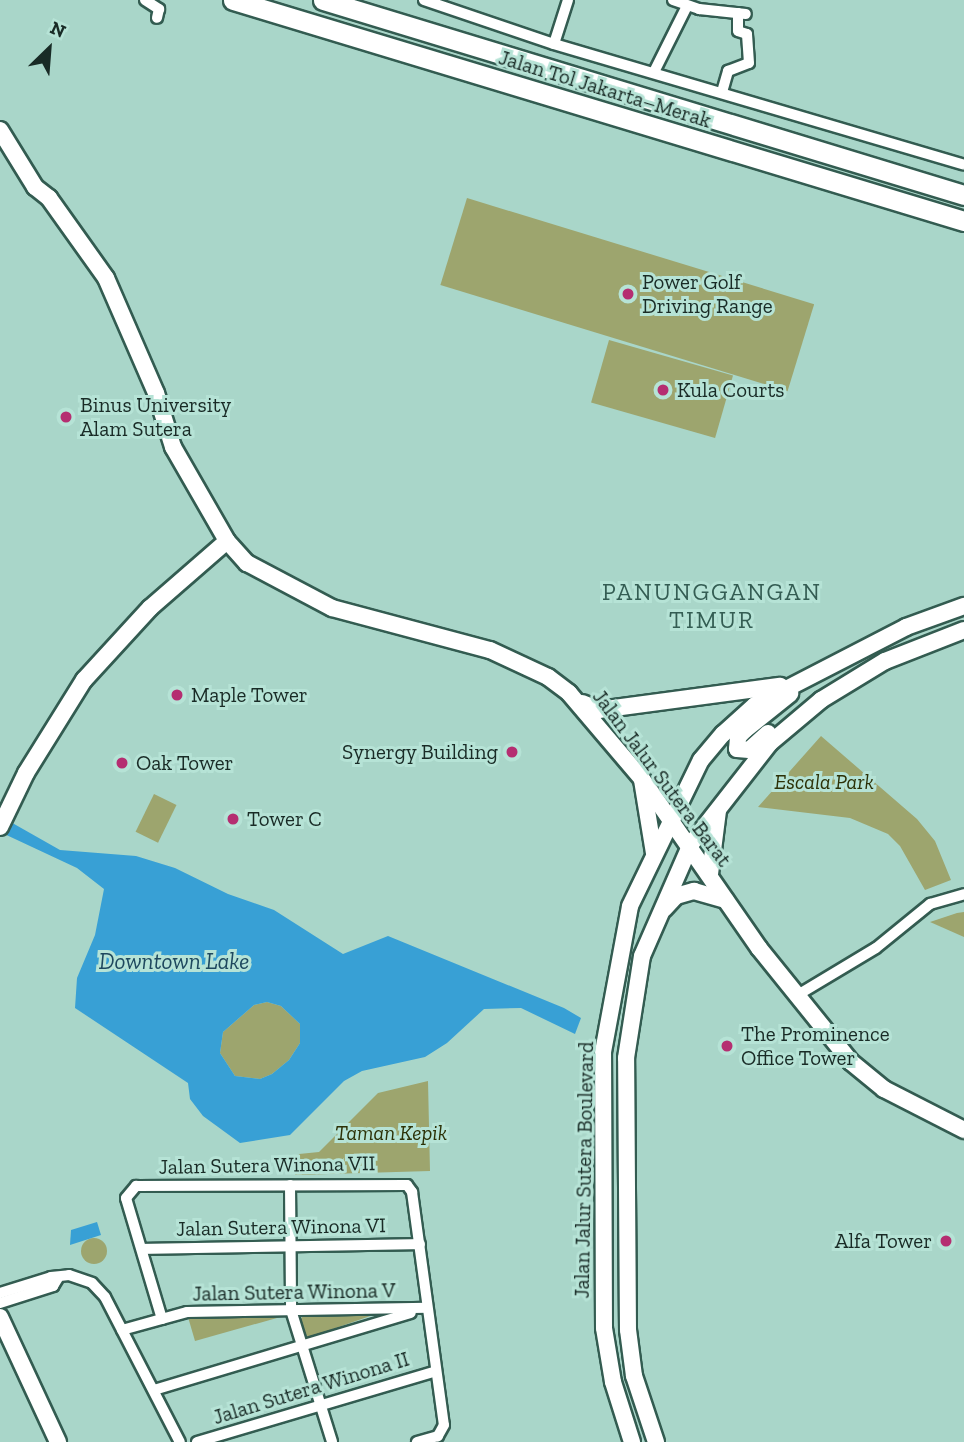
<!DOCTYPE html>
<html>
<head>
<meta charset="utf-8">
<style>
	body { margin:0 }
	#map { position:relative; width:964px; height:1442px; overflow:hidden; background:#a9d6c9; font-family:"Zilla Slab",serif }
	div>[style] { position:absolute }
	.green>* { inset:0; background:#9da56e; transform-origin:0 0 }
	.round { border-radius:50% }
	.water>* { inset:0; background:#38a0d5 }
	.roads { filter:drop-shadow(2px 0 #335c51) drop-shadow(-2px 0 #335c51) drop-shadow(0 2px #335c51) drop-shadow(0 -2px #335c51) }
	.street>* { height:10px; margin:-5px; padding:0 5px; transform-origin:5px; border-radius:5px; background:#fff }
	.secondary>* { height:16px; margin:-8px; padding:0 8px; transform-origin:8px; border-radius:8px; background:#fff }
	.highway>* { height:19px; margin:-9.5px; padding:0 9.5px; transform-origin:9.5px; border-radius:9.5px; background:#fff }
	.dots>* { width:19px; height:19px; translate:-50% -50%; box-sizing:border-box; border:4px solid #b6e3d6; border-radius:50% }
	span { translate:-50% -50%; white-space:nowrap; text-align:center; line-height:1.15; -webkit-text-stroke:6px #b6e3d6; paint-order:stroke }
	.street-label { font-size:21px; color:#192b26 }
	.poi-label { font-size:21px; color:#192b26 }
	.left { translate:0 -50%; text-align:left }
	.right { translate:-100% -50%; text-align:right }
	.park-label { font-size:21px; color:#2c3107; font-style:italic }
	.water-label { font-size:23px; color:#1e485e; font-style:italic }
	.quarter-label { font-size:24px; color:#345d53; letter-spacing:2px }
	.north { position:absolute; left:14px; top:14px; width:70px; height:70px; -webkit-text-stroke:5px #b6e3d6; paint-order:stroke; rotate:25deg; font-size:19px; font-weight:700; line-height:28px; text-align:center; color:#192b26 }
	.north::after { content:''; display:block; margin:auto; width:24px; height:32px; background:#192b26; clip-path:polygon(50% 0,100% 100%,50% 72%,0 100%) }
</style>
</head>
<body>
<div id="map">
	<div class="green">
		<div style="left:467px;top:198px;width:363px;height:91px;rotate:17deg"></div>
		<div style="left:609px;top:340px;width:129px;height:65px;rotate:16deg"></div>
		<div style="clip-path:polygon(821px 736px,917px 819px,935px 841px,951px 880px,925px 890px,900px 846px,888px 834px,850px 818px,758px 807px)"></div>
		<div style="left:154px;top:794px;width:25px;height:42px;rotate:26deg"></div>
		<div style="clip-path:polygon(964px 912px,964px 937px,930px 922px,957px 913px)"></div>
		<div style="clip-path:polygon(267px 1002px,281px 1006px,300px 1024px,300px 1043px,289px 1060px,272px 1074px,260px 1079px,235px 1076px,220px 1053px,223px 1032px,254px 1005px)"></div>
		<div style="clip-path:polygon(428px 1081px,430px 1171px,295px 1175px,299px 1154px,319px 1152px,378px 1093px)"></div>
		<div class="round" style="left:81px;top:1238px;width:26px;height:26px"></div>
		<div style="clip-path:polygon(376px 1314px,310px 1337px,303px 1334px,299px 1321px,304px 1315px)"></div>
		<div style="clip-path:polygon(284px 1316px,195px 1341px,188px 1317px)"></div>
	</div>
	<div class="water">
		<div style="clip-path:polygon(evenodd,0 816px,60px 850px,136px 856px,175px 868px,228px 894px,274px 910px,343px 954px,388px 936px,564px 1008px,581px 1018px,575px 1034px,521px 1008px,484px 1009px,447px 1043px,425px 1057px,362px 1071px,344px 1081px,290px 1135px,240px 1143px,203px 1116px,190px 1099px,188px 1083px,75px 1008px,77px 978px,95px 935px,104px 889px,77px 868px,0 832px,0 816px,267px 1002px,281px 1006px,300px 1024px,300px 1043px,289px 1060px,272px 1074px,260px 1079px,235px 1076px,220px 1053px,223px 1032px,254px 1005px,267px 1002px)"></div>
		<div style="clip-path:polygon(97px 1222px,101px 1235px,70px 1245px,71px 1230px)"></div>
	</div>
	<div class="roads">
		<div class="street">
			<div style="left:145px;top:0;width:17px;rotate:33deg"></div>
			<div style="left:159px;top:9px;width:9px;rotate:103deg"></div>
			<div style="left:424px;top:0;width:137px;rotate:18.7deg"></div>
			<div style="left:568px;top:0;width:46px;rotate:107.7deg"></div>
			<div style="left:554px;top:44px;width:427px;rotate:16.4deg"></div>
			<div style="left:673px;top:0;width:28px;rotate:19deg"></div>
			<div style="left:699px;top:9px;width:47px;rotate:6.1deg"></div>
			<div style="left:654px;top:72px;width:74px;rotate:-63.4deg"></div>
			<div style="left:722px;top:92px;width:22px;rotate:-74deg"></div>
			<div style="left:728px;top:71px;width:22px;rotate:-21deg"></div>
			<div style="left:749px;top:63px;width:29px;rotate:-94deg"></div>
			<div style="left:747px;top:34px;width:9px;rotate:-162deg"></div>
			<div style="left:738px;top:31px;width:18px;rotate:-90deg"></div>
			<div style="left:796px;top:996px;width:93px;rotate:-31deg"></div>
			<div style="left:876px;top:948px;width:70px;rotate:-39.2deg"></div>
			<div style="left:930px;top:904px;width:35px;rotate:-16deg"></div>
			<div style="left:290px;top:1185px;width:125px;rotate:89.5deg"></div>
			<div style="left:291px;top:1310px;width:138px;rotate:72.7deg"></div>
			<div style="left:143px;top:1249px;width:277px;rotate:-1deg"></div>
			<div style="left:0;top:1293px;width:53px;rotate:-17.4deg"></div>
			<div style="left:51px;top:1277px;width:18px;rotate:-6deg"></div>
			<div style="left:69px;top:1275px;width:24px;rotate:19deg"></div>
			<div style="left:92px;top:1283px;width:19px;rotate:47deg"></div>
			<div style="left:105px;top:1297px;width:163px;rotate:62.7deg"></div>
			<div style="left:0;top:1303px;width:56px;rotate:-17.8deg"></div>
			<div style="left:53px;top:1286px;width:9px;rotate:-58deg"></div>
			<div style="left:162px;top:1319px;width:126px;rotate:-106.6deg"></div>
			<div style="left:126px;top:1198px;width:16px;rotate:-50deg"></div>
			<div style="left:136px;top:1186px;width:271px;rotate:-0.2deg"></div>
			<div style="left:407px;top:1185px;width:9px;rotate:54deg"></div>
			<div style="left:412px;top:1192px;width:235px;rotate:82.2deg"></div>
			<div style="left:444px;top:1425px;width:13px;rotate:119deg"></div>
			<div style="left:438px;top:1436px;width:22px;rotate:164deg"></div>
			<div style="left:122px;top:1330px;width:67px;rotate:-15.5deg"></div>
			<div style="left:187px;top:1312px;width:240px;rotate:-1deg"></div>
			<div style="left:154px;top:1390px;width:268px;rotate:-16.7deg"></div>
			<div style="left:197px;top:1442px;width:249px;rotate:-16.5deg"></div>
		</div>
		<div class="secondary">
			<div style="left:0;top:130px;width:67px;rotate:58.4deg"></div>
			<div style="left:35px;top:187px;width:18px;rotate:38deg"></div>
			<div style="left:49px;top:198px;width:98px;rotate:54.5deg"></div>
			<div style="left:106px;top:278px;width:125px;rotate:66.5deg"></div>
			<div style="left:156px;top:393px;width:57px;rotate:72.5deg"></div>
			<div style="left:173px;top:447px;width:108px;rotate:60.1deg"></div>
			<div style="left:227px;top:541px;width:30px;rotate:48deg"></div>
			<div style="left:247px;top:563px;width:96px;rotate:27.9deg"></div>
			<div style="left:332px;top:608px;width:163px;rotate:14.9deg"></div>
			<div style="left:490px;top:650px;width:64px;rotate:25deg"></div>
			<div style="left:548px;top:677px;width:26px;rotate:37deg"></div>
			<div style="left:569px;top:693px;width:113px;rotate:49.7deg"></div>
			<div style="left:642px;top:779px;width:206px;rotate:55.3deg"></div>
			<div style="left:759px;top:948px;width:146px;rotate:51.1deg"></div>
			<div style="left:851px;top:1062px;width:43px;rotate:39.3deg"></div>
			<div style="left:884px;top:1089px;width:90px;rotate:27.1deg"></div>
			<div style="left:582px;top:703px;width:18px;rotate:22deg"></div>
			<div style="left:599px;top:710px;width:183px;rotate:-7.6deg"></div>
			<div style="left:768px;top:733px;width:25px;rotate:138deg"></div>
			<div style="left:749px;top:750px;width:12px;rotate:-175deg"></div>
			<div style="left:737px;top:749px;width:12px;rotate:-85deg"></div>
			<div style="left:738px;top:737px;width:10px;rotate:-45deg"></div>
			<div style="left:745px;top:730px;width:58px;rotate:-38.7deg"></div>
			<div style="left:642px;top:780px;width:74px;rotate:80.7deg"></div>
			<div style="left:0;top:827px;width:60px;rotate:-64.3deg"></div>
			<div style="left:26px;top:773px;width:110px;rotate:-58.1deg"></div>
			<div style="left:84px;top:680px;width:98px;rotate:-47.5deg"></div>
			<div style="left:150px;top:608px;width:102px;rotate:-41deg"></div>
			<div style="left:710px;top:874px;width:64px;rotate:-82.8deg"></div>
			<div style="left:664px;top:909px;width:18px;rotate:-47deg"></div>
			<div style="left:676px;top:896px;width:19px;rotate:-16deg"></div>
			<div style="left:694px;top:891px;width:33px;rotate:16deg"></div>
			<div style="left:0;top:1317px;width:138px;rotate:65.1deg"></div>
			<div style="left:632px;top:1442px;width:63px;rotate:-107.6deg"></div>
			<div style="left:613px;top:1382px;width:55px;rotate:-99.5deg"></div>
			<div style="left:604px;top:1328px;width:276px;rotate:-90.2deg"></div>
			<div style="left:603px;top:1052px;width:148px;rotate:-79.5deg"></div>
			<div style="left:630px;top:906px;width:162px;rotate:-64.1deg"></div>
			<div style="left:701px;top:760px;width:34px;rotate:-50deg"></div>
			<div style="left:723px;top:734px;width:43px;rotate:-42.2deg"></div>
			<div style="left:755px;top:705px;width:170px;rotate:-27.3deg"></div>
			<div style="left:906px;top:627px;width:62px;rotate:-19.9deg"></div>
			<div style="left:656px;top:1442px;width:70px;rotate:-108.4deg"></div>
			<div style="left:634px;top:1376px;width:46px;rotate:-97.4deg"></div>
			<div style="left:628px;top:1330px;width:272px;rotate:-90.4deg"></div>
			<div style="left:626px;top:1058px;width:103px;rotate:-81.1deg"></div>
			<div style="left:642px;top:956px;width:122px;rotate:-66.4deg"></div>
			<div style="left:691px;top:844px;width:128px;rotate:-52deg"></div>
			<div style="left:770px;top:743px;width:67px;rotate:-40.1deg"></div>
			<div style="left:821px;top:700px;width:75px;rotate:-31.4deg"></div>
			<div style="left:885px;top:661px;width:85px;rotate:-21.4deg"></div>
		</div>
		<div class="highway">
			<div style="left:233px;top:0;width:764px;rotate:16.82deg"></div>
			<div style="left:323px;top:0;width:670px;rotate:16.92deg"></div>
		</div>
	</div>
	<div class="dots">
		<div style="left:628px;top:294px;background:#b52e71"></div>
		<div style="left:663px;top:390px;background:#b52e71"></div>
		<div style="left:66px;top:417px;background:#b52e71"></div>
		<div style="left:177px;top:695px;background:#b52e71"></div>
		<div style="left:512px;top:752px;background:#b52e71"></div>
		<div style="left:122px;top:763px;background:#b52e71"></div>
		<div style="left:233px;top:819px;background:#b52e71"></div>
		<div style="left:727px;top:1046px;background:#b52e71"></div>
		<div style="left:946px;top:1241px;background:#b52e71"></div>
	</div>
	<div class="street-label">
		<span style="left:605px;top:89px;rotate:17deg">Jalan Tol Jakarta–Merak</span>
		<span style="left:662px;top:778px;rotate:53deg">Jalan Jalur Sutera Barat</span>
		<span style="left:267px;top:1165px;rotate:-1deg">Jalan Sutera Winona VII</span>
		<span style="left:584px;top:1170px;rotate:-89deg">Jalan Jalur Sutera Boulevard</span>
		<span style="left:281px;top:1227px;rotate:-1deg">Jalan Sutera Winona VI</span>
		<span style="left:294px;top:1292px;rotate:-1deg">Jalan Sutera Winona V</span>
		<span style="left:311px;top:1388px;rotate:-17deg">Jalan Sutera Winona II</span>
	</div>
	<div class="poi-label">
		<span class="left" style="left:642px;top:294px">Power Golf<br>Driving Range</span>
		<span class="left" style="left:677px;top:390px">Kula Courts</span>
		<span class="left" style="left:80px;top:417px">Binus University<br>Alam Sutera</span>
		<span class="left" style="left:191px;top:695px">Maple Tower</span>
		<span class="right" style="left:498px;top:752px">Synergy Building</span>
		<span class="left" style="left:136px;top:763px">Oak Tower</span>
		<span class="left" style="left:247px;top:819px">Tower C</span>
		<span class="left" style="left:741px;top:1046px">The Prominence<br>Office Tower</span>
		<span class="right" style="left:932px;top:1241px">Alfa Tower</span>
	</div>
	<div class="park-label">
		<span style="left:824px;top:782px">Escala Park</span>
		<span style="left:391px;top:1133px">Taman Kepik</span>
	</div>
	<div class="water-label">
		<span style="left:174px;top:961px">Downtown Lake</span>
	</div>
	<div class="quarter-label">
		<span style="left:712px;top:606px">PANUNGGANGAN<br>TIMUR</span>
	</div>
	<div class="north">N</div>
</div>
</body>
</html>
